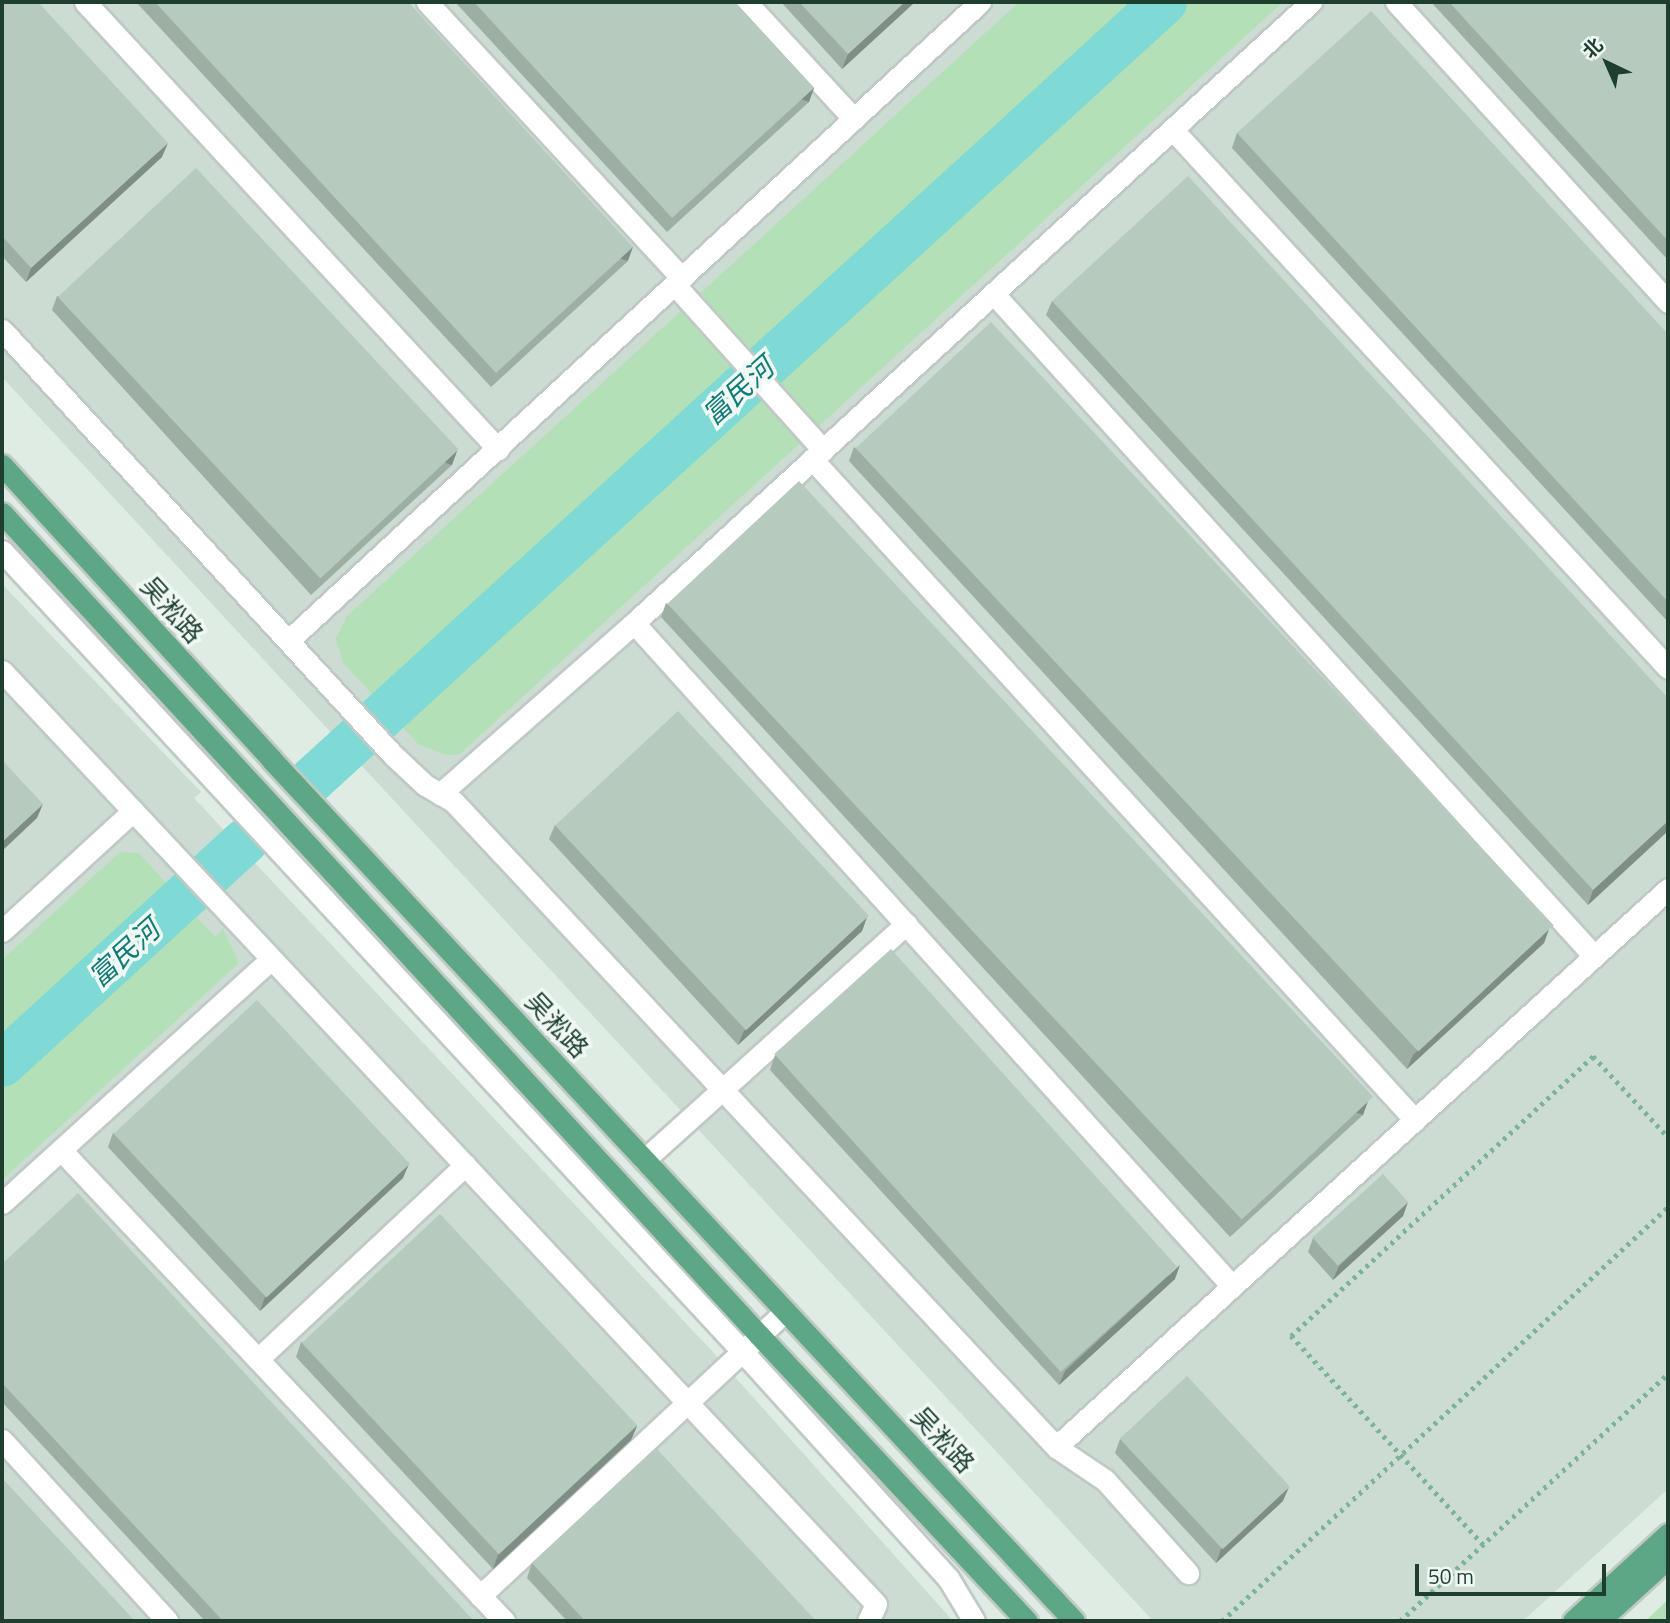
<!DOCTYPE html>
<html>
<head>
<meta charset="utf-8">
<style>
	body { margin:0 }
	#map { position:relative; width:1670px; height:1623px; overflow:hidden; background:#deece3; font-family:"Titillium Web","Noto Sans SC",sans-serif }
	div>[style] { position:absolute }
	.built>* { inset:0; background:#cddcd2 }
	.green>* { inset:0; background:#b4e0b7 }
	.river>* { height:46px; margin:-23px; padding:0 23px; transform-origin:23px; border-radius:23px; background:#7fd9d4 }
	.path>* { height:4.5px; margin-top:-2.25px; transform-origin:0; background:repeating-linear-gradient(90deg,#7bb496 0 3.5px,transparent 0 8.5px) }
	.roads { filter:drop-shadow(2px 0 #c0c9c5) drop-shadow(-2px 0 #c0c9c5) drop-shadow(0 2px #c0c9c5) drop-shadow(0 -2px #c0c9c5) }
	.minor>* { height:21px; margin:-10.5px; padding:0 10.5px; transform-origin:10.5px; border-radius:10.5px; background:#fff }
	.major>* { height:21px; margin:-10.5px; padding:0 10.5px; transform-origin:10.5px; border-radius:10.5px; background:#5da785 }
	.wall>* { inset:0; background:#9daea3 }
	.shaded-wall>* { inset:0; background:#7f8d85; transform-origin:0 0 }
	.building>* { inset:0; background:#b6cabe; transform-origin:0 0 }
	span { translate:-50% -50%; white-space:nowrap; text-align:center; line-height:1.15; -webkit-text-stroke:7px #eff8f2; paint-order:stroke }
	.street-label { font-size:26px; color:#1e3e2f }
	.water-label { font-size:28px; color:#117b78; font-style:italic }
	.frame { position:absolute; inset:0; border:4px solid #1e3e2f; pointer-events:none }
	.north { position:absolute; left:1572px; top:28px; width:70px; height:70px; -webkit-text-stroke:5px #eff8f2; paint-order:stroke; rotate:316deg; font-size:19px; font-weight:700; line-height:28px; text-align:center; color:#1e3e2f }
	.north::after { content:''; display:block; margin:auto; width:24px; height:32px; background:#1e3e2f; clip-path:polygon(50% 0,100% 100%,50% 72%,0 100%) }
	.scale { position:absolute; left:1415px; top:1564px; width:191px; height:32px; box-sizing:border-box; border:4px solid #1e3e2f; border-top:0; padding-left:9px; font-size:21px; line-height:24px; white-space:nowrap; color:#1e3e2f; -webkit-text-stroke:5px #eff8f2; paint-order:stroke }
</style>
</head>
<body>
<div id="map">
	<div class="built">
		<div style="clip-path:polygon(2px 2px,1668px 2px,1668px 1489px,1523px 1621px,1153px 1621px,2px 377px)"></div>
		<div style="clip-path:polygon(2px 584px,201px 792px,194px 798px,710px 1349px,953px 1621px,2px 1621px)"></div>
	</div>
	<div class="green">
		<div style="clip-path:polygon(1019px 2px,1283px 2px,460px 754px,448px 755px,419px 745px,343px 663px,336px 639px,347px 616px)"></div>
		<div style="clip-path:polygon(120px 852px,139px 853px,215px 937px,223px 929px,239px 963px,2px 1180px,2px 960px)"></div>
		<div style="clip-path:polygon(1668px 1600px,1668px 1621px,1645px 1621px)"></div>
	</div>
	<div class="river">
		<div style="left:312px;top:780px;width:1154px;rotate:-42.4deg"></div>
		<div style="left:2px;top:1064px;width:330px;rotate:-42.5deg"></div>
	</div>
	<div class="path">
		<div style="left:1483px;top:1545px;width:284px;rotate:-132.6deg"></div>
		<div style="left:1291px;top:1336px;width:412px;rotate:-42.8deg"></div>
		<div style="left:1593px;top:1056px;width:110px;rotate:47.2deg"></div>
		<div style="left:1222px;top:1621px;width:609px;rotate:-42.87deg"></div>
		<div style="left:1400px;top:1621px;width:364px;rotate:-42.7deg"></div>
	</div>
	<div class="roads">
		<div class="minor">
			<div style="left:85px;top:2px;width:609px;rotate:47.26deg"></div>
			<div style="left:427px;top:2px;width:376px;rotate:47.3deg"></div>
			<div style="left:746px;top:2px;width:159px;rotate:47.3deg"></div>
			<div style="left:1396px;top:2px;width:405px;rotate:47.8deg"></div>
			<div style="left:1172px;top:129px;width:732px;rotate:47.38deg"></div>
			<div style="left:675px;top:285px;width:222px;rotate:48.1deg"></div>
			<div style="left:993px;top:293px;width:895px;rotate:47.81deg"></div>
			<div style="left:2px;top:330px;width:577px;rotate:47.39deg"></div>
			<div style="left:393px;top:755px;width:44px;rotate:43.2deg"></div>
			<div style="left:425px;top:785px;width:32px;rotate:30deg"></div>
			<div style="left:453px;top:801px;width:884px;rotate:46.97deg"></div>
			<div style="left:1056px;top:1447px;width:59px;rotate:34deg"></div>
			<div style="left:1105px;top:1480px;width:125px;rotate:48.3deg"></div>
			<div style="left:812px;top:459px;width:895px;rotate:47.63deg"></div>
			<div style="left:2px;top:551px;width:1090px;rotate:47.23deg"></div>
			<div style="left:742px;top:1351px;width:307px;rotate:47.8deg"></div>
			<div style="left:948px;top:1578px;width:50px;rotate:58.8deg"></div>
			<div style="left:634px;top:623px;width:893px;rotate:47.95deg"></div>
			<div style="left:288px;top:641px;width:942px;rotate:-42.72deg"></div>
			<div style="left:2px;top:671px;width:1278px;rotate:46.87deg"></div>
			<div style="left:876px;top:1604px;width:19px;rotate:115deg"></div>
			<div style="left:440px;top:794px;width:259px;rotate:-41.4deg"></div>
			<div style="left:634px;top:623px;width:919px;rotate:-42.53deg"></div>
			<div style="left:2px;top:931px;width:178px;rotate:-42.5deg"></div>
			<div style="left:61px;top:1150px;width:647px;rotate:46.75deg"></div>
			<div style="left:644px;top:1160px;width:353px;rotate:-42deg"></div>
			<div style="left:2px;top:1203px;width:363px;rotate:-42.2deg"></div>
			<div style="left:258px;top:1359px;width:284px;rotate:-43.1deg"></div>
			<div style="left:2px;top:1440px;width:245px;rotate:47.6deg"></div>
			<div style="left:1056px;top:1447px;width:828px;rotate:-42.36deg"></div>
			<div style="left:480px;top:1596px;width:417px;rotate:-43deg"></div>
		</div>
		<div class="major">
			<div style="left:2px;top:465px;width:398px;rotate:47.5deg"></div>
			<div style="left:271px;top:759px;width:1178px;rotate:47.03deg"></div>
			<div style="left:2px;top:513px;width:1117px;rotate:47.36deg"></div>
			<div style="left:759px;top:1335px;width:392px;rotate:46.9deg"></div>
			<div style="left:1573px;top:1621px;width:129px;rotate:-42.5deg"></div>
			<div style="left:1599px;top:1621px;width:93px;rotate:-42.4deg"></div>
		</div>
	</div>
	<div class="wall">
		<div style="clip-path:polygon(2px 2px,162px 157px,26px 282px,2px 256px)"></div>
		<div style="clip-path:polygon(136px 2px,408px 2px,628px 261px,491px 387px)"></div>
		<div style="clip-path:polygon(455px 2px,735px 2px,814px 88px,809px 102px,667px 232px)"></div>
		<div style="clip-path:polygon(781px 2px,915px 2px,842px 69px)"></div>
		<div style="clip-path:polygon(1431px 2px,1668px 2px,1668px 260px)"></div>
		<div style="clip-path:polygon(1237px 133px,1668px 334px,1668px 622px,1232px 148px)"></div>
		<div style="clip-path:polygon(57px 296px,457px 451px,452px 465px,311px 595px,52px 310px)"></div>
		<div style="clip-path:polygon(1052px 301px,1668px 698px,1668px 831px,1588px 905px,1046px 315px)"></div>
		<div style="clip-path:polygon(854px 447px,1549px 929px,1544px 943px,1407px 1069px,849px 461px)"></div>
		<div style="clip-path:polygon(666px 603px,1368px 1101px,1363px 1115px,1230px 1237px,661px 617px)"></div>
		<div style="clip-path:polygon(555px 825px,867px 917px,862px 931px,738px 1045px,549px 839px)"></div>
		<div style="clip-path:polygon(775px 1055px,1175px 1279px,1059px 1385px,770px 1070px)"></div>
		<div style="clip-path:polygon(113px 1133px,403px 1178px,260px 1311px,108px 1147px)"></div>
		<div style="clip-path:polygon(1408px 1202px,1403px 1216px,1333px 1280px,1308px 1252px,1313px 1238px)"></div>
		<div style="clip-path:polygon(2px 1264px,474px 1621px,205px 1621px,2px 1402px)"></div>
		<div style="clip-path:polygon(301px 1342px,637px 1426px,631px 1440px,493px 1569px,296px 1357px)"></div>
		<div style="clip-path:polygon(1120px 1439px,1283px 1501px,1216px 1563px,1115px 1453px)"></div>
		<div style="clip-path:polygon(532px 1563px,816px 1621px,567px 1621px,527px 1578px)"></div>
	</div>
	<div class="shaded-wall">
		<div style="clip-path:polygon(905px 2px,915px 2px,842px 69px,848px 54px)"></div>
		<div style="left:814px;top:88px;width:15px;height:193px;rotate:110deg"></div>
		<div style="clip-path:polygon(168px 143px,162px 157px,26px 282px,31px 268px)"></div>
		<div style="left:633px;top:247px;width:15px;height:186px;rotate:110deg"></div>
		<div style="left:457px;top:451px;width:15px;height:192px;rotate:110deg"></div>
		<div style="clip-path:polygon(43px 804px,37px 818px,2px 851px,2px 842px)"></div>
		<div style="clip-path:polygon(1668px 821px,1668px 831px,1588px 905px,1593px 890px)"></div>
		<div style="clip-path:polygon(867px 917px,862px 931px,738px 1045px,744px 1031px)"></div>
		<div style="clip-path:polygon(1549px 929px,1544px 943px,1407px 1069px,1413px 1055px)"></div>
		<div style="left:1368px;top:1101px;width:15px;height:180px;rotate:110deg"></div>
		<div style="clip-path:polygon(409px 1164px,403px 1178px,260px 1311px,265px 1297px)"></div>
		<div style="clip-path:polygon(1408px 1202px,1403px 1216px,1333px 1280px,1339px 1266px)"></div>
		<div style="clip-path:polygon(1180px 1265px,1175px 1279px,1059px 1385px,1065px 1371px)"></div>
		<div style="clip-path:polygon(637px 1426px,631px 1440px,493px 1569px,498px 1555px)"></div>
		<div style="clip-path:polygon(1289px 1487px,1283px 1501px,1216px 1563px,1221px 1549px)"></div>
	</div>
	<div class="building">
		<div style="clip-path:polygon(2px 2px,38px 2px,168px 143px,31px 268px,2px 236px)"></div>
		<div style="clip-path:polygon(155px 2px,408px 2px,633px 247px,496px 373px)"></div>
		<div style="clip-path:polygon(474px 2px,735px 2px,814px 88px,672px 218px)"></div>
		<div style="clip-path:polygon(799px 2px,905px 2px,848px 54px)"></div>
		<div style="clip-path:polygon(1449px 2px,1668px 2px,1668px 241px)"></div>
		<div style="clip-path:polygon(1371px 11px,1668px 334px,1668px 602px,1237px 133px)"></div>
		<div style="left:196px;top:168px;width:385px;height:189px;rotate:47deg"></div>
		<div style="clip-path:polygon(1188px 176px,1668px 698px,1668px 821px,1593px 890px,1052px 301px)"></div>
		<div style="left:991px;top:322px;width:825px;height:185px;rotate:47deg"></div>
		<div style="left:799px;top:481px;width:842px;height:180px;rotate:47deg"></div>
		<div style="left:678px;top:711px;width:280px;height:168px;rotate:47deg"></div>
		<div style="clip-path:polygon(2px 760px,43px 804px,2px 842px)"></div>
		<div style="left:891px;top:949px;width:428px;height:157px;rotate:48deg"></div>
		<div style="left:257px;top:1000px;width:224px;height:196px;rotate:47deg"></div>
		<div style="left:1383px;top:1174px;width:38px;height:95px;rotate:48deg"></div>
		<div style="clip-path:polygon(78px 1193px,474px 1621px,223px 1621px,2px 1383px,2px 1264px)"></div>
		<div style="left:440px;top:1214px;width:289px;height:189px;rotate:47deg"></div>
		<div style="left:1187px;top:1376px;width:151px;height:92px;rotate:47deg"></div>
		<div style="clip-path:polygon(656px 1448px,816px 1621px,585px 1621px,532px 1563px)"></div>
		<div style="clip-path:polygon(2px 1478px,135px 1621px,2px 1621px)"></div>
	</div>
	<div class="street-label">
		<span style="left:172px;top:610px;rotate:48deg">吴淞路</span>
		<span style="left:557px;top:1025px;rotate:47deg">吴淞路</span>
		<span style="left:943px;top:1440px;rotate:47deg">吴淞路</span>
	</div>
	<div class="water-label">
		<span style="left:738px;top:391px;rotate:-42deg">富民河</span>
		<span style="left:124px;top:953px;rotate:-42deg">富民河</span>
	</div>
	<div class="frame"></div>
	<div class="north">北</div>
	<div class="scale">50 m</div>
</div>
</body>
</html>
